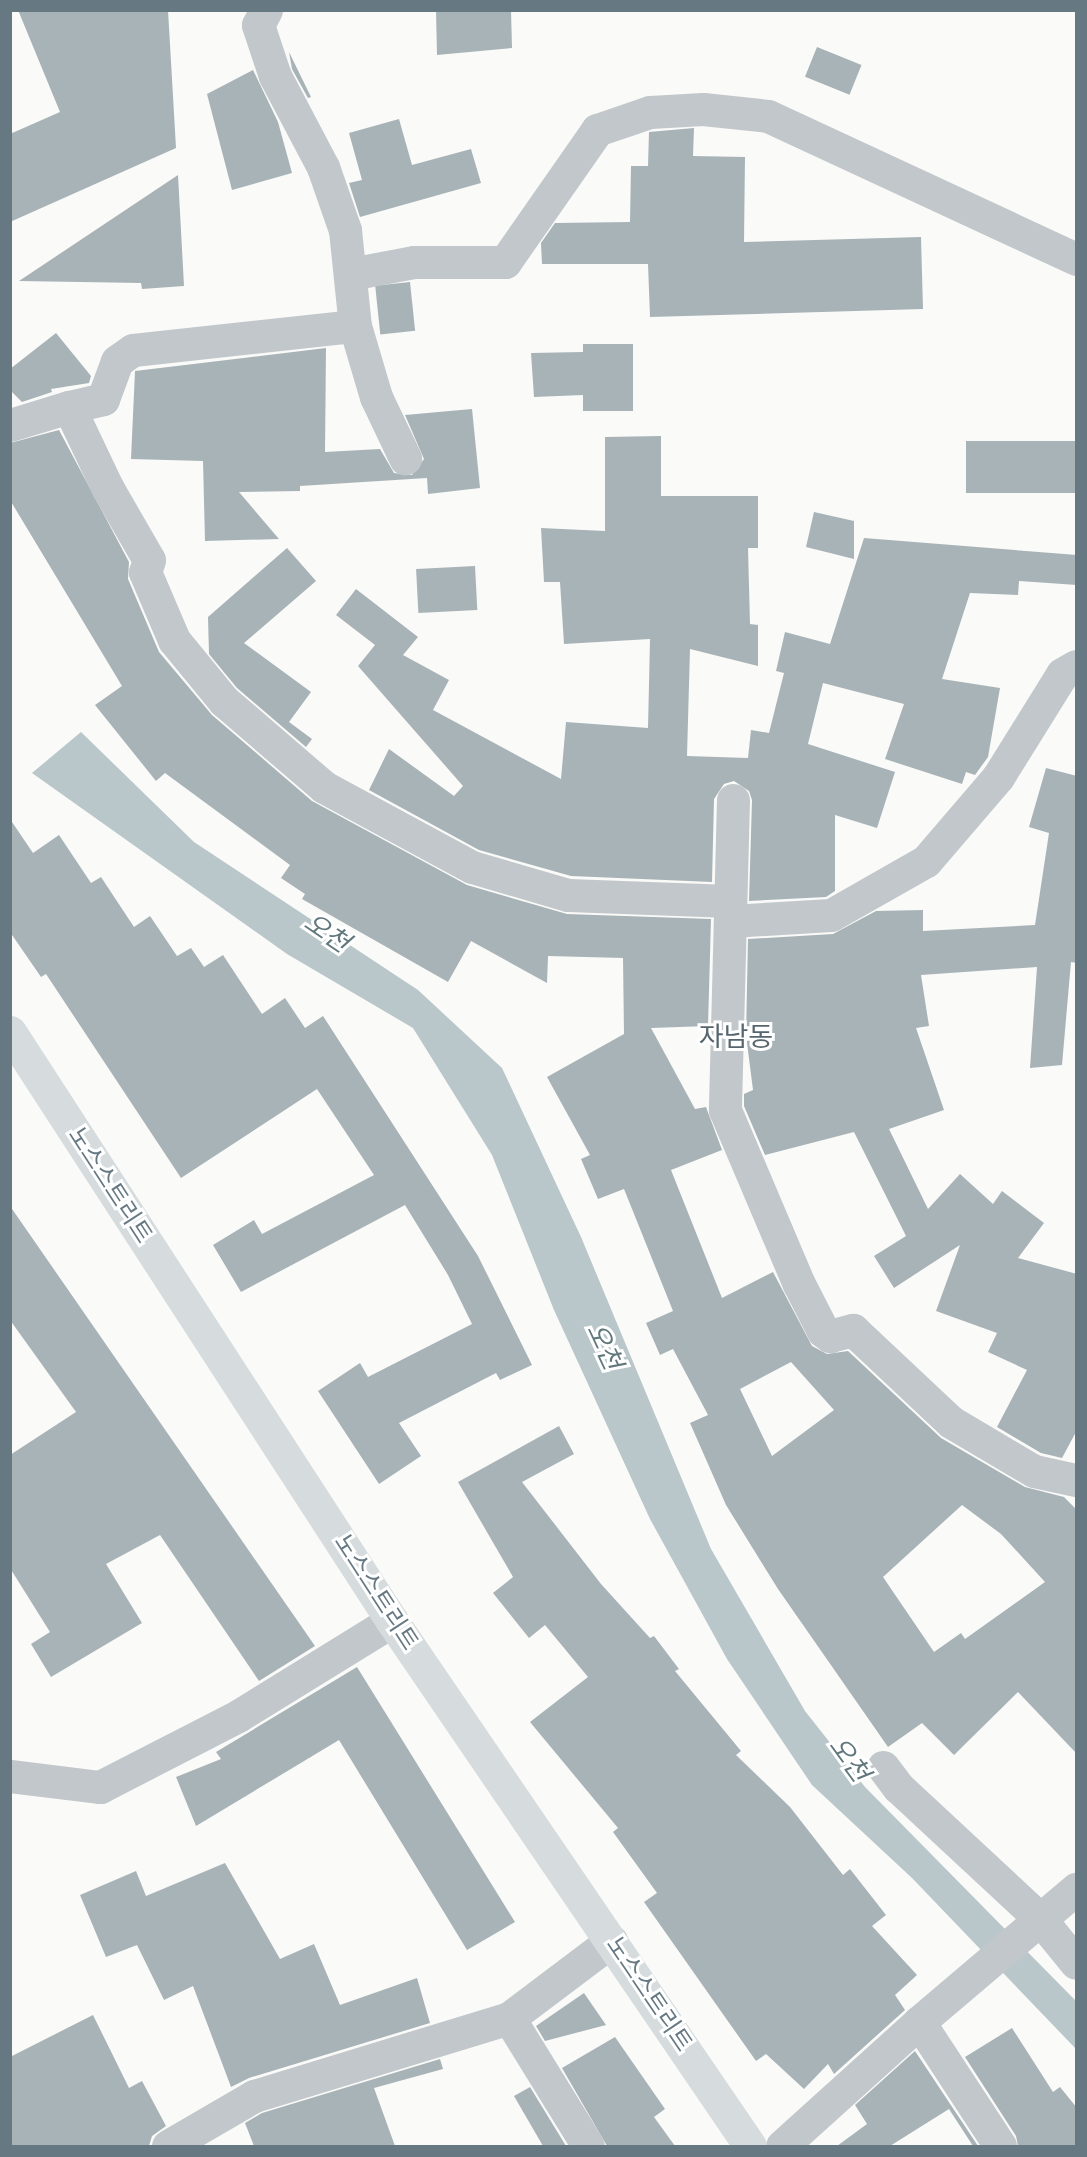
<!DOCTYPE html>
<html>
<head>
<meta charset="utf-8">
<style>
	body { margin:0 }
	#map { position:relative; width:1087px; height:2157px; overflow:hidden; background:#fafaf8; font-family:"Alegreya Sans","Noto Sans KR",sans-serif }
	div>[style] { position:absolute }
	.water>* { inset:0; background:#b9c7ca }
	.building>* { inset:0; background:#a8b3b7; transform-origin:0 0 }
	.street>* { height:33px; margin:-16.5px; padding:0 16.5px; transform-origin:16.5px; border-radius:16.5px; background:#c1c7ca }
	.secondary>* { height:33px; margin:-16.5px; padding:0 16.5px; transform-origin:16.5px; border-radius:16.5px; background:#d6dcde }
	span { translate:-50% -50%; white-space:nowrap; text-align:center; line-height:1.15; -webkit-text-stroke:6px #fff; paint-order:stroke }
	.street-label { font-size:24px; color:#667982 }
	.water-label { font-size:26px; color:#60777c; font-style:italic }
	.quarter-label { font-size:27px; color:#57666d }
	.frame { position:absolute; inset:0; border:12px solid #667982; pointer-events:none }
</style>
</head>
<body>
<div id="map">
	<div class="water">
		<div style="clip-path:polygon(81px 732px,194px 842px,418px 990px,502px 1068px,581px 1237px,711px 1549px,805px 1711px,865px 1787px,1076px 2001px,1076px 2049px,912px 1878px,812px 1785px,727px 1659px,650px 1519px,554px 1310px,492px 1155px,413px 1028px,287px 954px,32px 773px)"></div>
	</div>
	<div class="building">
		<div style="clip-path:polygon(18px 10px,168px 10px,176px 148px,10px 222px,10px 134px,60px 112px)"></div>
		<div style="clip-path:polygon(436px 10px,511px 10px,512px 48px,437px 55px)"></div>
		<div style="left:817px;top:47px;width:48px;height:32px;rotate:22deg"></div>
		<div style="clip-path:polygon(289px 52px,311px 97px,308px 98px,292px 69px)"></div>
		<div style="clip-path:polygon(253px 70px,278px 122px,292px 173px,232px 190px,207px 94px)"></div>
		<div style="clip-path:polygon(399px 119px,412px 165px,471px 149px,481px 183px,360px 217px,349px 183px,362px 180px,349px 133px)"></div>
		<div style="clip-path:polygon(694px 128px,693px 156px,745px 157px,744px 242px,921px 237px,923px 309px,650px 317px,648px 264px,542px 264px,541px 243px,555px 223px,630px 222px,631px 166px,648px 166px,649px 132px)"></div>
		<div style="clip-path:polygon(178px 175px,184px 286px,142px 289px,141px 283px,19px 281px)"></div>
		<div style="left:410px;top:282px;width:49px;height:35px;rotate:84deg"></div>
		<div style="clip-path:polygon(56px 333px,91px 376px,89px 383px,51px 389px,52px 392px,22px 402px,10px 390px,10px 369px)"></div>
		<div style="clip-path:polygon(583px 344px,633px 344px,633px 411px,583px 411px,583px 395px,534px 397px,531px 353px,583px 352px)"></div>
		<div style="clip-path:polygon(326px 348px,325px 452px,380px 449px,394px 473px,412px 475px,424px 459px,405px 415px,472px 409px,480px 488px,428px 494px,427px 478px,300px 486px,300px 491px,239px 492px,279px 539px,205px 541px,203px 461px,131px 459px,135px 371px)"></div>
		<div style="clip-path:polygon(evenodd,59px 430px,129px 562px,128px 579px,159px 652px,212px 715px,312px 801px,467px 885px,567px 914px,711px 919px,708px 1026px,651px 1028px,695px 1109px,706px 1107px,722px 1150px,671px 1170px,722px 1298px,773px 1272px,812px 1346px,827px 1354px,848px 1351px,941px 1438px,1025px 1487px,1064px 1497px,1077px 1510px,1077px 1754px,1018px 1692px,954px 1755px,922px 1723px,888px 1747px,778px 1589px,726px 1505px,690px 1423px,708px 1415px,673px 1349px,660px 1355px,646px 1323px,673px 1311px,624px 1189px,598px 1199px,581px 1159px,590px 1155px,547px 1077px,624px 1034px,623px 958px,548px 956px,547px 983px,471px 941px,448px 982px,302px 899px,305px 894px,281px 878px,290px 865px,165px 773px,156px 781px,95px 705px,122px 686px,10px 500px,10px 443px,59px 430px,791px 1362px,834px 1410px,772px 1456px,740px 1389px,791px 1362px,59px 430px,962px 1505px,1001px 1534px,1045px 1582px,965px 1639px,961px 1633px,934px 1652px,883px 1577px,962px 1505px)"></div>
		<div style="clip-path:polygon(661px 436px,661px 496px,758px 496px,758px 548px,748px 548px,750px 624px,758px 625px,758px 666px,690px 649px,687px 756px,748px 758px,751px 730px,769px 733px,784px 673px,776px 671px,785px 632px,830px 644px,864px 538px,1077px 555px,1077px 585px,1019px 581px,1018px 595px,970px 593px,942px 679px,1000px 688px,988px 757px,975px 775px,966px 772px,962px 784px,885px 759px,904px 704px,823px 683px,808px 744px,895px 772px,877px 828px,835px 815px,835px 891px,826px 897px,749px 901px,752px 800px,749px 791px,734px 781px,724px 784px,714px 799px,712px 882px,571px 876px,479px 850px,369px 790px,389px 749px,454px 796px,463px 786px,358px 666px,375px 645px,336px 615px,356px 589px,418px 637px,403px 655px,449px 680px,433px 710px,561px 779px,566px 722px,648px 728px,650px 639px,564px 644px,560px 582px,544px 582px,541px 528px,605px 531px,605px 437px)"></div>
		<div style="left:1077px;top:441px;width:52px;height:111px;rotate:90deg"></div>
		<div style="clip-path:polygon(814px 512px,854px 521px,854px 559px,806px 547px)"></div>
		<div style="clip-path:polygon(287px 548px,316px 581px,244px 643px,311px 692px,289px 722px,312px 739px,306px 747px,237px 688px,209px 654px,208px 617px)"></div>
		<div style="left:475px;top:566px;width:44px;height:59px;rotate:87deg"></div>
		<div style="clip-path:polygon(1046px 768px,1077px 776px,1077px 963px,1071px 962px,1062px 1065px,1030px 1068px,1037px 967px,921px 975px,929px 1026px,916px 1028px,944px 1110px,889px 1129px,928px 1209px,960px 1174px,993px 1204px,1002px 1191px,1044px 1223px,1018px 1258px,1077px 1274px,1077px 1430px,1062px 1458px,1041px 1453px,997px 1427px,1027px 1370px,988px 1352px,997px 1333px,936px 1311px,960px 1245px,894px 1288px,874px 1256px,906px 1236px,854px 1132px,765px 1155px,744px 1106px,744px 1094px,753px 1090px,746px 1035px,748px 939px,833px 934px,876px 911px,923px 910px,923px 931px,1035px 925px,1049px 833px,1029px 827px)"></div>
		<div style="clip-path:polygon(10px 819px,33px 853px,59px 835px,91px 883px,101px 877px,134px 927px,150px 916px,177px 956px,191px 948px,204px 967px,223px 955px,262px 1014px,285px 998px,305px 1028px,323px 1016px,478px 1256px,532px 1365px,500px 1380px,496px 1373px,399px 1423px,421px 1456px,379px 1484px,318px 1391px,360px 1363px,368px 1377px,472px 1324px,448px 1275px,405px 1205px,241px 1292px,213px 1245px,254px 1220px,262px 1234px,374px 1175px,317px 1089px,181px 1178px,46px 974px,41px 977px,10px 932px)"></div>
		<div style="clip-path:polygon(10px 1206px,315px 1646px,259px 1681px,160px 1535px,106px 1564px,142px 1623px,51px 1677px,31px 1644px,50px 1632px,10px 1568px,10px 1455px,76px 1412px,10px 1320px)"></div>
		<div style="clip-path:polygon(559px 1426px,574px 1454px,522px 1482px,601px 1584px,650px 1638px,654px 1636px,679px 1669px,675px 1671px,741px 1751px,736px 1755px,790px 1807px,843px 1875px,850px 1869px,886px 1915px,872px 1926px,917px 1975px,895px 1995px,905px 2010px,834px 2074px,828px 2064px,804px 2089px,766px 2054px,756px 2061px,644px 1902px,657px 1893px,613px 1832px,618px 1828px,530px 1722px,588px 1677px,545px 1625px,529px 1638px,493px 1593px,513px 1577px,458px 1482px)"></div>
		<div style="clip-path:polygon(357px 1667px,515px 1922px,467px 1950px,339px 1740px,196px 1826px,176px 1777px,221px 1759px,216px 1752px)"></div>
		<div style="clip-path:polygon(225px 1863px,280px 1959px,314px 1944px,340px 2005px,417px 1978px,430px 2023px,249px 2078px,231px 2087px,193px 1986px,164px 2000px,137px 1945px,106px 1957px,80px 1895px,136px 1871px,146px 1896px)"></div>
		<div style="clip-path:polygon(584px 1993px,606px 2025px,545px 2041px,536px 2026px)"></div>
		<div style="clip-path:polygon(93px 2015px,129px 2088px,142px 2081px,166px 2126px,152px 2136px,149px 2146px,10px 2146px,10px 2057px)"></div>
		<div style="clip-path:polygon(1012px 2028px,1053px 2092px,1060px 2087px,1077px 2108px,1077px 2146px,1018px 2146px,1016px 2136px,965px 2057px)"></div>
		<div style="clip-path:polygon(615px 2037px,665px 2109px,654px 2117px,675px 2146px,607px 2146px,562px 2068px)"></div>
		<div style="clip-path:polygon(915px 2051px,978px 2146px,973px 2146px,949px 2109px,890px 2146px,837px 2146px,867px 2124px,855px 2105px)"></div>
		<div style="clip-path:polygon(440px 2059px,443px 2069px,374px 2088px,395px 2146px,254px 2146px,245px 2123px,262px 2113px)"></div>
		<div style="clip-path:polygon(530px 2087px,566px 2146px,543px 2146px,514px 2096px)"></div>
	</div>
	<div class="street">
		<div style="left:266px;top:10px;width:17px;rotate:118deg"></div>
		<div style="left:258px;top:25px;width:54px;rotate:71.6deg"></div>
		<div style="left:275px;top:76px;width:103px;rotate:62.2deg"></div>
		<div style="left:323px;top:167px;width:67px;rotate:70.8deg"></div>
		<div style="left:345px;top:230px;width:97px;rotate:84.1deg"></div>
		<div style="left:355px;top:326px;width:74px;rotate:73.5deg"></div>
		<div style="left:376px;top:397px;width:68px;rotate:64.6deg"></div>
		<div style="left:350px;top:274px;width:65px;rotate:-10.6deg"></div>
		<div style="left:414px;top:262px;width:91px"></div>
		<div style="left:505px;top:262px;width:161px;rotate:-55.1deg"></div>
		<div style="left:597px;top:130px;width:56px;rotate:-18.8deg"></div>
		<div style="left:650px;top:112px;width:53px;rotate:-3.2deg"></div>
		<div style="left:703px;top:109px;width:65px;rotate:6.1deg"></div>
		<div style="left:768px;top:116px;width:340px;rotate:24.9deg"></div>
		<div style="left:69px;top:407px;width:35px;rotate:-13deg"></div>
		<div style="left:103px;top:399px;width:40px;rotate:-69.8deg"></div>
		<div style="left:117px;top:361px;width:19px;rotate:-35deg"></div>
		<div style="left:133px;top:350px;width:223px;rotate:-6.2deg"></div>
		<div style="left:10px;top:425px;width:62px;rotate:-17deg"></div>
		<div style="left:69px;top:407px;width:89px;rotate:64.6deg"></div>
		<div style="left:107px;top:487px;width:84px;rotate:60.1deg"></div>
		<div style="left:149px;top:560px;width:13px;rotate:108deg"></div>
		<div style="left:145px;top:572px;width:74px;rotate:66.9deg"></div>
		<div style="left:174px;top:640px;width:79px;rotate:50.7deg"></div>
		<div style="left:224px;top:701px;width:132px;rotate:40.7deg"></div>
		<div style="left:324px;top:787px;width:168px;rotate:28.4deg"></div>
		<div style="left:472px;top:867px;width:100px;rotate:16.3deg"></div>
		<div style="left:568px;top:895px;width:162px;rotate:2.1deg"></div>
		<div style="left:733px;top:800px;width:310px;rotate:91.5deg"></div>
		<div style="left:725px;top:1110px;width:189px;rotate:67deg"></div>
		<div style="left:799px;top:1284px;width:53px;rotate:62.9deg"></div>
		<div style="left:823px;top:1331px;width:9px;rotate:36deg"></div>
		<div style="left:830px;top:1336px;width:24px;rotate:-15deg"></div>
		<div style="left:853px;top:1330px;width:134px;rotate:43.2deg"></div>
		<div style="left:951px;top:1422px;width:96px;rotate:30.6deg"></div>
		<div style="left:1034px;top:1471px;width:43px;rotate:12.1deg"></div>
		<div style="left:730px;top:921px;width:101px;rotate:-3.4deg"></div>
		<div style="left:831px;top:915px;width:109px;rotate:-29.6deg"></div>
		<div style="left:926px;top:861px;width:111px;rotate:-49.4deg"></div>
		<div style="left:998px;top:777px;width:121px;rotate:-58.1deg"></div>
		<div style="left:1062px;top:674px;width:16px;rotate:-30deg"></div>
		<div style="left:883px;top:1767px;width:25px;rotate:53deg"></div>
		<div style="left:898px;top:1787px;width:195px;rotate:42.9deg"></div>
		<div style="left:1041px;top:1920px;width:55px;rotate:50.9deg"></div>
		<div style="left:10px;top:1776px;width:91px;rotate:7deg"></div>
		<div style="left:100px;top:1787px;width:155px;rotate:-27.2deg"></div>
		<div style="left:238px;top:1716px;width:181px;rotate:-31.7deg"></div>
		<div style="left:509px;top:2018px;width:150px;rotate:58.3deg"></div>
		<div style="left:919px;top:2022px;width:148px;rotate:56.8deg"></div>
		<div style="left:168px;top:2146px;width:99px;rotate:-30.2deg"></div>
		<div style="left:254px;top:2096px;width:267px;rotate:-17deg"></div>
		<div style="left:509px;top:2018px;width:128px;rotate:-37deg"></div>
		<div style="left:782px;top:2146px;width:185px;rotate:-42.1deg"></div>
		<div style="left:919px;top:2022px;width:206px;rotate:-40.3deg"></div>
	</div>
	<div class="secondary">
		<div style="left:10px;top:1032px;width:702px;rotate:57.03deg"></div>
		<div style="left:392px;top:1621px;width:635px;rotate:55.71deg"></div>
	</div>
	<div class="street-label">
		<span style="left:109px;top:1186px;rotate:57deg">노스스트리트</span>
		<span style="left:375px;top:1593px;rotate:57deg">노스스트리트</span>
		<span style="left:648px;top:1995px;rotate:56deg">노스스트리트</span>
	</div>
	<div class="water-label">
		<span style="left:326px;top:934px;rotate:34deg">오천</span>
		<span style="left:603px;top:1347px;rotate:65deg">오천</span>
		<span style="left:848px;top:1760px;rotate:54deg">오천</span>
	</div>
	<div class="quarter-label">
		<span style="left:736px;top:1038px">자남동</span>
	</div>
	<div class="frame"></div>
</div>
</body>
</html>
